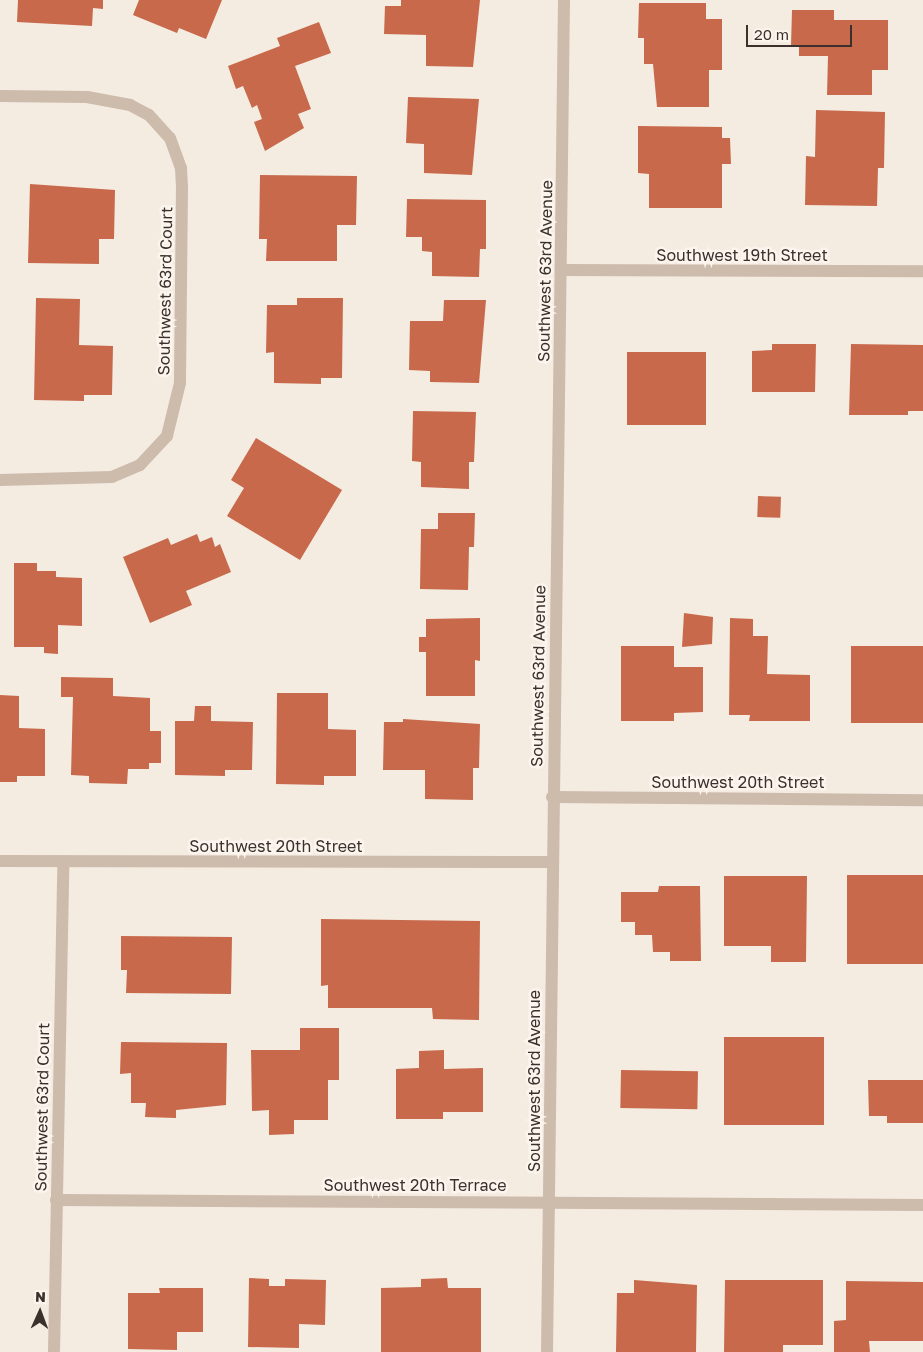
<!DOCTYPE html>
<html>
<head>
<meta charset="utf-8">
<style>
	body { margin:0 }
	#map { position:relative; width:923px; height:1352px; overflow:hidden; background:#f4ebe1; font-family:"Golos Text",sans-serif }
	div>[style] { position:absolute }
	.building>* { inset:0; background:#c8694b; transform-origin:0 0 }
	.minor>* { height:12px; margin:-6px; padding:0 6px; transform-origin:6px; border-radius:6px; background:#cdbbac }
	span { translate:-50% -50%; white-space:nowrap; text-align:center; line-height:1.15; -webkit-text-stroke:5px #fbf5ee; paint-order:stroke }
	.street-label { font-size:16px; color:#3b302b }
	.north { position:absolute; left:15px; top:1287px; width:50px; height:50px; -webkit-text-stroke:4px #fbf5ee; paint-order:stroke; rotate:2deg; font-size:14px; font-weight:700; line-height:20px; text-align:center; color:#3b302b }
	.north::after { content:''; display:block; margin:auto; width:18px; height:22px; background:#3b302b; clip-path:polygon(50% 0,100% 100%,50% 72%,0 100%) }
	.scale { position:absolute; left:746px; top:25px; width:106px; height:22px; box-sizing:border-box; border:2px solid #3b302b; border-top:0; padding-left:6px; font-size:15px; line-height:18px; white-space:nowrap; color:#3b302b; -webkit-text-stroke:4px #fbf5ee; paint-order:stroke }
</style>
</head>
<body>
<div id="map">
	<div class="building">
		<div style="clip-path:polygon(18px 0,103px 0,103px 9px,93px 8px,92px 26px,17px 22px)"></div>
		<div style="clip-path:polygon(139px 0,222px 0,206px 39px,179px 28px,177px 33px,133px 15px)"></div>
		<div style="clip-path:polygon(401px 0,480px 0,473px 67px,426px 66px,426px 35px,384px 34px,385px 6px,401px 6px)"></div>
		<div style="clip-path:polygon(639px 3px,706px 3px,706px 19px,722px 19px,722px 70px,709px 70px,709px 107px,657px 107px,653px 64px,644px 64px,644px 38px,638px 38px)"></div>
		<div style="clip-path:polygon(792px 10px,834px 10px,834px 20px,888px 20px,888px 70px,872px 70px,872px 95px,827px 95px,828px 56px,799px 56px,799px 46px,791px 46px)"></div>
		<div style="clip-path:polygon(319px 22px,331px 53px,295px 66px,311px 109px,298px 114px,304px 128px,265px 151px,254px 122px,262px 119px,257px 105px,252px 108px,243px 86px,236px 89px,228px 66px,280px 46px,277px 38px)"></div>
		<div style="clip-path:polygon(408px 97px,479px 99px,472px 175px,424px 173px,424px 144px,406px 143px)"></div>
		<div style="clip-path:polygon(816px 110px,885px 112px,884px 168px,878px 168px,877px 206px,805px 205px,806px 156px,815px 157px)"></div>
		<div style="clip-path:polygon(638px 126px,722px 127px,722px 138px,730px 138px,731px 164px,722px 164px,722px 208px,649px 208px,649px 174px,638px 173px)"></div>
		<div style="clip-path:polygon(260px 175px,357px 176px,356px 225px,337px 225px,337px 261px,266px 261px,267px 239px,259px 239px)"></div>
		<div style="clip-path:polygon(30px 184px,115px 190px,114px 239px,99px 239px,99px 264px,28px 263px)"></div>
		<div style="clip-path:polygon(407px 199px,486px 200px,486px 249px,480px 249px,479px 277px,432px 276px,432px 252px,422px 251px,422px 237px,406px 237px)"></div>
		<div style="clip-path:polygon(36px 298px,80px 299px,79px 345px,113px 346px,112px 395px,84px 395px,84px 401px,34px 400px)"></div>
		<div style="clip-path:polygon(297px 298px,343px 298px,342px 378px,321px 378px,321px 384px,274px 383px,274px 352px,266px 353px,267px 305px,297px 305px)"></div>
		<div style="clip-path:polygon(444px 300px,486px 300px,479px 383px,430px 382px,430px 371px,409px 370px,410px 321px,443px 321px)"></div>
		<div style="clip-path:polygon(772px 344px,816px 344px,815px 392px,752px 392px,752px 351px,772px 350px)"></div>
		<div style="clip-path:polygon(851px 344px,923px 345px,923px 411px,908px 411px,908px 415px,849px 415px)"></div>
		<div style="left:627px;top:352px;width:79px;height:73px"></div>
		<div style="clip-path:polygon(413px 411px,476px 412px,474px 462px,469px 462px,469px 489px,421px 487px,421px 462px,412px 461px)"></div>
		<div style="clip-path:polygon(256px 438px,342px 490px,300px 560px,227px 516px,244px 488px,231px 480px)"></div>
		<div style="left:758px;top:496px;width:23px;height:21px;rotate:2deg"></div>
		<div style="clip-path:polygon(438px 513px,475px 513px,474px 547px,469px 547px,468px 590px,420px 589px,421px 529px,438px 529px)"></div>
		<div style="clip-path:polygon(197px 534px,200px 542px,212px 537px,215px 547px,220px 544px,231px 572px,186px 591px,192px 605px,150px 623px,123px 557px,168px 538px,171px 545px)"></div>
		<div style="clip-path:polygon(14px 563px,37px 563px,37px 571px,56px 571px,56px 577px,82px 578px,82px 626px,58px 625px,58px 654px,44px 653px,44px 647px,14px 647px)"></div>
		<div style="clip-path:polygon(684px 613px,713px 617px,712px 644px,682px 647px)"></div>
		<div style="clip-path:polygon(480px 618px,480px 661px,475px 660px,475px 696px,426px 696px,426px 652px,419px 652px,419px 637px,426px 637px,426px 619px)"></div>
		<div style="clip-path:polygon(730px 618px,753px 619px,753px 636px,768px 636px,767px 674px,810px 675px,810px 721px,749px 721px,750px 715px,729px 715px)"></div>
		<div style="clip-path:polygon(621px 646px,674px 646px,674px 667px,703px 667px,703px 712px,674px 713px,674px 721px,621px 721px)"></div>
		<div style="left:851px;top:646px;width:72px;height:77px"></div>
		<div style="clip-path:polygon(61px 677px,113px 678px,113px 696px,150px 698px,150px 731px,161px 731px,161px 763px,149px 763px,149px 769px,128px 769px,127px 784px,89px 783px,89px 776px,71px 775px,73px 697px,61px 697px)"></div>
		<div style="clip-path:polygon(277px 693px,328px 693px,328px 729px,356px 730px,356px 776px,324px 776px,324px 785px,276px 784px)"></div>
		<div style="clip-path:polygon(0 695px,19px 696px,19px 728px,45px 729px,45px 776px,17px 776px,17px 782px,0 782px)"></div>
		<div style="clip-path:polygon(195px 706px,211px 706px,211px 721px,253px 722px,252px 770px,225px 770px,225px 776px,175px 775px,175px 721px,194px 721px)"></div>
		<div style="clip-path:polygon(403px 719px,480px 724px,479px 768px,473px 768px,473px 800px,425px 799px,425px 770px,383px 770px,384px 722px,403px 722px)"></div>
		<div style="left:923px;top:875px;width:89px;height:76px;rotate:90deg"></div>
		<div style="clip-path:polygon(724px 876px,807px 876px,806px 962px,771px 962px,771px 946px,724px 946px)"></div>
		<div style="clip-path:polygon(659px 886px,700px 886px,701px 961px,670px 961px,670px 952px,653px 952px,652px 935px,635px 935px,635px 922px,621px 922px,621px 892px,658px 892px)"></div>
		<div style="clip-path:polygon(321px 919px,480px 921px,479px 1020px,433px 1019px,432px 1008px,328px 1008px,328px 985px,321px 986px)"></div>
		<div style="clip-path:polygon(121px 936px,232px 937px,231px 994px,126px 993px,127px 970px,121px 970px)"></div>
		<div style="clip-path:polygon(300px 1028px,339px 1028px,339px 1080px,328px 1080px,328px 1120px,294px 1120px,294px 1134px,269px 1135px,269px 1110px,252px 1111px,251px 1050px,300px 1050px)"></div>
		<div style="left:724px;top:1037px;width:100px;height:88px"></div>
		<div style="clip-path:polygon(121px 1042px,227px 1043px,226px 1105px,176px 1110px,176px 1118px,145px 1117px,146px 1103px,131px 1103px,131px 1073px,120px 1074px)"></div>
		<div style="clip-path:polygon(444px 1050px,444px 1069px,483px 1068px,483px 1112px,443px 1112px,443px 1119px,396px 1119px,396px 1069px,419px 1068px,419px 1051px)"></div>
		<div style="left:621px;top:1070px;width:77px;height:38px;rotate:1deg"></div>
		<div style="clip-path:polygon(868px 1080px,923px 1080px,923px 1123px,887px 1123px,887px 1116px,869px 1116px)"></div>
		<div style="clip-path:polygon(249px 1278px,269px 1279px,269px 1286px,285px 1286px,285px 1279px,326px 1280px,325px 1325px,299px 1324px,299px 1348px,248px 1347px)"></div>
		<div style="clip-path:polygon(447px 1278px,448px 1288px,481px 1288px,481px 1352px,381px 1352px,381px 1288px,421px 1287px,421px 1279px)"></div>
		<div style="clip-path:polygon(634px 1280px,697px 1285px,696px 1352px,616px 1352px,617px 1293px,634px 1293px)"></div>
		<div style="clip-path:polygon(725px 1280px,823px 1280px,823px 1345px,783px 1345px,783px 1352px,724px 1352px)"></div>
		<div style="clip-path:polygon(846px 1281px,923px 1282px,923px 1341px,869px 1341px,870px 1352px,834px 1352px,834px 1321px,846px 1320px)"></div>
		<div style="clip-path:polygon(159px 1288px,203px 1288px,203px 1332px,177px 1332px,177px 1350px,128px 1349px,128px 1293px,160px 1293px)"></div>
	</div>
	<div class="minor">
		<div style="left:0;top:96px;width:87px;rotate:0.7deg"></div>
		<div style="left:87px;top:97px;width:44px;rotate:10.5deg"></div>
		<div style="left:130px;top:105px;width:21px;rotate:28deg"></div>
		<div style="left:149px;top:115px;width:31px;rotate:48deg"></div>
		<div style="left:170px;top:138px;width:32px;rotate:70deg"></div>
		<div style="left:181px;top:168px;width:19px;rotate:87deg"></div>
		<div style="left:182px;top:187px;width:196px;rotate:90.6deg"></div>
		<div style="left:180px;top:383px;width:55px;rotate:103.8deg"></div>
		<div style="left:167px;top:436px;width:40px;rotate:133deg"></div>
		<div style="left:140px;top:465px;width:30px;rotate:157deg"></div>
		<div style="left:112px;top:477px;width:112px;rotate:178.5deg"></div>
		<div style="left:562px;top:270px;width:361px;rotate:0.2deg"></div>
		<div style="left:552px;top:797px;width:371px;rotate:0.5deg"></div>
		<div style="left:0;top:861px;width:552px;rotate:0.1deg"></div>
		<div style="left:56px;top:1200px;width:867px;rotate:0.33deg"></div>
		<div style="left:54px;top:1352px;width:490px;rotate:-88.9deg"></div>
		<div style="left:547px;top:1352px;width:1352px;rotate:-89.28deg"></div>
	</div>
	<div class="street-label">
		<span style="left:742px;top:255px">Southwest 19th Street</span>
		<span style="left:545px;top:271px;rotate:-89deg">Southwest 63rd Avenue</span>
		<span style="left:165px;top:291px;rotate:-89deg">Southwest 63rd Court</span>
		<span style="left:538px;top:676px;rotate:-89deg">Southwest 63rd Avenue</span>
		<span style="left:738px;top:782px">Southwest 20th Street</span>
		<span style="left:276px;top:846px">Southwest 20th Street</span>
		<span style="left:534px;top:1081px;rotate:-90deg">Southwest 63rd Avenue</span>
		<span style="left:42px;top:1107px;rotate:-89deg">Southwest 63rd Court</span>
		<span style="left:415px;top:1185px">Southwest 20th Terrace</span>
	</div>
	<div class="north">N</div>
	<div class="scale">20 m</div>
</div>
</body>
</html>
